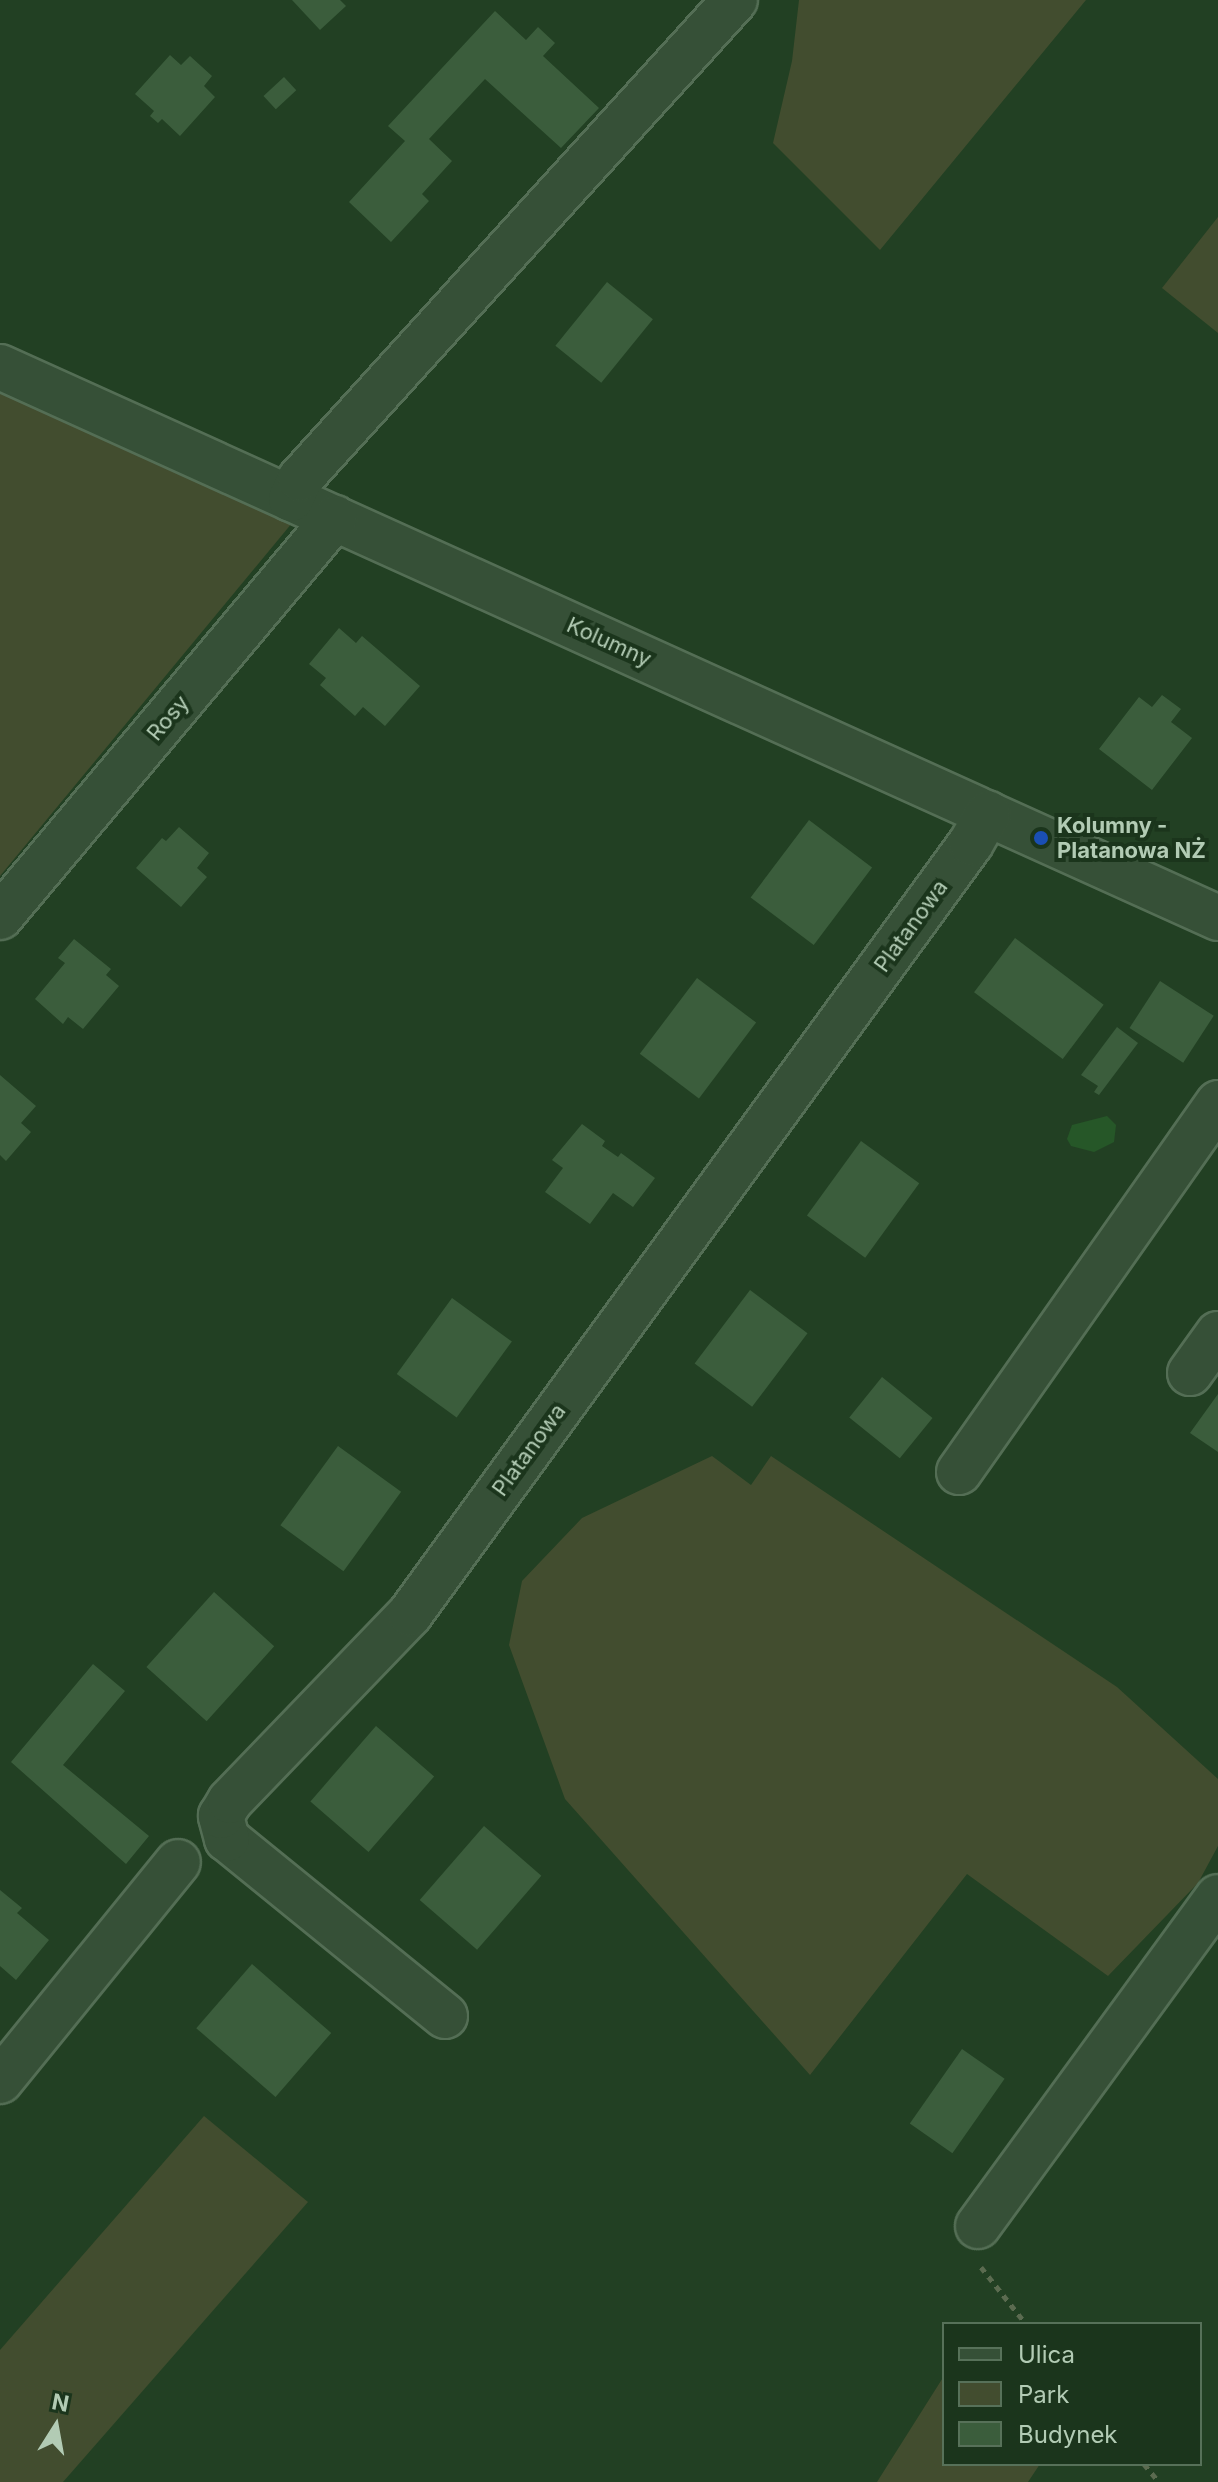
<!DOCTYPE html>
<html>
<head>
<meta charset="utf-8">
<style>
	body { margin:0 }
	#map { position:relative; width:1218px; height:2482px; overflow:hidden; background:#224023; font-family:Inter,sans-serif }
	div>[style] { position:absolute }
	.green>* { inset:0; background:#424d2f }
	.water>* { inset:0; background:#265728 }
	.building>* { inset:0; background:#3b5d3c; transform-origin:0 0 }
	.path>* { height:5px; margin-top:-2.5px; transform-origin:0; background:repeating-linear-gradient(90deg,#5b6b50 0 6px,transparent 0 12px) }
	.roads { filter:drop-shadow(2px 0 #546e55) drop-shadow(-2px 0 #546e55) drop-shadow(0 2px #546e55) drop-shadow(0 -2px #546e55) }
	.minor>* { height:44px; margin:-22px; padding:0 22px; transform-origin:22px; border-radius:22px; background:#365037 }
	.dots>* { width:22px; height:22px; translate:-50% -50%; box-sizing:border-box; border:4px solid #1b351c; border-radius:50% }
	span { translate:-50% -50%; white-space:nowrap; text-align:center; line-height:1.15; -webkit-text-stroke:8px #1b351c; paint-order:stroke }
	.street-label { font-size:22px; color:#b2cbb4 }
	.poi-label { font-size:22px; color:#b2cbb4; font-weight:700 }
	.left { translate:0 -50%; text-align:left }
	.legend { position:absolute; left:942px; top:2322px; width:260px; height:144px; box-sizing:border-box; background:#1b351c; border:2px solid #577159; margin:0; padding:10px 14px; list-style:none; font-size:24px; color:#b2cbb4 }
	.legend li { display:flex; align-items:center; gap:16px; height:40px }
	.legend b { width:40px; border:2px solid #577159 }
	.north { position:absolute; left:16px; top:2386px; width:80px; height:80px; -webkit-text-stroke:6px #1b351c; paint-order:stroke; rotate:11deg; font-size:22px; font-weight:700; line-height:32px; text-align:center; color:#b2cbb4 }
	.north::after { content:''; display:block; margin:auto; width:28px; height:36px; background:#b2cbb4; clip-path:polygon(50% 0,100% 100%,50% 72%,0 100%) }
</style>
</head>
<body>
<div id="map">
	<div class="green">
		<div style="clip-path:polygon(799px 0,1086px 0,880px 250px,773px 143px,792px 61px)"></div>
		<div style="clip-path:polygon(1218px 217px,1218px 333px,1162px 288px)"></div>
		<div style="clip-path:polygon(0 392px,297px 517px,0 876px)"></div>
		<div style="clip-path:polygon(712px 1456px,751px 1485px,771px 1456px,1117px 1687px,1218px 1779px,1218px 1846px,1198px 1883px,1108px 1976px,967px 1874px,810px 2075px,565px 1799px,509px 1645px,522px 1581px,582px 1518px)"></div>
		<div style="clip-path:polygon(204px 2116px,308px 2202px,63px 2482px,0 2482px,0 2350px)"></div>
		<div style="clip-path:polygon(944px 2376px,944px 2464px,1040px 2464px,1028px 2482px,877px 2482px)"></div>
	</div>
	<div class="water">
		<div style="clip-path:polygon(1107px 1116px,1116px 1125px,1114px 1142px,1094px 1152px,1071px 1146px,1067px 1139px,1072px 1125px)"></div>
	</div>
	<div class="building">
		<div style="clip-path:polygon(292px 0,340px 0,346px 6px,320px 30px)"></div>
		<div style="clip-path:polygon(495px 11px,526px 40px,538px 27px,555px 43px,543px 56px,599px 108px,561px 148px,485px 79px,429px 139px,452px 161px,422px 194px,429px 201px,391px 242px,349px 202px,405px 141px,388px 126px)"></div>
		<div style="clip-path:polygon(170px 55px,181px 65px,190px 56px,212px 76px,204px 86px,215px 97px,180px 136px,162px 119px,158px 123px,150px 116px,154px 111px,135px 94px)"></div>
		<div style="left:284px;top:77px;width:18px;height:28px;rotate:47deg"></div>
		<div style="left:607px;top:282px;width:59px;height:82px;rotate:39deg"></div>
		<div style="clip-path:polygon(339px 628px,356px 643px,362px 636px,420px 686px,385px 726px,363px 707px,355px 716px,320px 685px,326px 678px,309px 664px)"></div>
		<div style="clip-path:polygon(1162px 695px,1181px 709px,1171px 722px,1192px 738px,1152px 790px,1099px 749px,1139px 697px,1152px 707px)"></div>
		<div style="left:809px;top:820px;width:79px;height:97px;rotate:37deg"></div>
		<div style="clip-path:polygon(179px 827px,209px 853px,197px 868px,207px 877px,181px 907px,136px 868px,162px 838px,166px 841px)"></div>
		<div style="left:1015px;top:938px;width:111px;height:68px;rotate:37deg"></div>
		<div style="clip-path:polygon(74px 939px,111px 969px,106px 975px,119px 986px,83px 1029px,68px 1017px,63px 1024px,35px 999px,65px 963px,58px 958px)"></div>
		<div style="left:697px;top:978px;width:74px;height:95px;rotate:37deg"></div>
		<div style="left:1160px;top:981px;width:64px;height:56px;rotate:33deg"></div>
		<div style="clip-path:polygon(1117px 1027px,1138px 1043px,1099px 1095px,1094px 1092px,1098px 1086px,1081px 1075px)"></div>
		<div style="clip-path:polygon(0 1075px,36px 1106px,21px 1123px,31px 1132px,6px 1161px,0 1155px)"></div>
		<div style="clip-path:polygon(582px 1124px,605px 1141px,602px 1146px,618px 1157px,621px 1153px,655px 1178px,633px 1207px,613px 1193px,590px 1224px,545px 1192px,563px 1168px,552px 1160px)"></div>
		<div style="left:861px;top:1141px;width:72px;height:92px;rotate:36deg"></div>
		<div style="left:750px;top:1290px;width:72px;height:92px;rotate:37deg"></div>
		<div style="left:452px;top:1298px;width:74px;height:94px;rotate:36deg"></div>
		<div style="left:882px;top:1377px;width:65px;height:52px;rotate:39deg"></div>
		<div style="clip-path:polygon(1218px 1394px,1218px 1452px,1190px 1433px)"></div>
		<div style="left:338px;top:1446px;width:78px;height:98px;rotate:36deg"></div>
		<div style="left:214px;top:1592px;width:81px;height:101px;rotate:42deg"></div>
		<div style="clip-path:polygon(93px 1664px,125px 1691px,63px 1765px,149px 1836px,126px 1864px,11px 1762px)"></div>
		<div style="left:376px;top:1726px;width:77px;height:100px;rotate:41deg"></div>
		<div style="left:484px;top:1826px;width:76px;height:98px;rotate:41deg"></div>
		<div style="clip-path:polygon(0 1890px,22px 1908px,17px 1913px,49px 1940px,16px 1980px,0 1966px)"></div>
		<div style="left:252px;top:1964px;width:105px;height:85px;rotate:41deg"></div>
		<div style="left:962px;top:2049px;width:52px;height:91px;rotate:35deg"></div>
	</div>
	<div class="path">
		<div style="left:981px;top:2267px;width:73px;rotate:51.7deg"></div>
		<div style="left:1144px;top:2464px;width:23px;rotate:50deg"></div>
	</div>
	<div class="roads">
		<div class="minor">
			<div style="left:0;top:367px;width:1337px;rotate:24.34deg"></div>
			<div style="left:291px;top:499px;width:22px;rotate:-66deg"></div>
			<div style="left:300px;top:479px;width:647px;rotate:-47.76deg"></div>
			<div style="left:0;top:917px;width:521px;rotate:-49.98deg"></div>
			<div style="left:1190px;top:1373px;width:48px;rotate:-54.3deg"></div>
			<div style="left:959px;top:1472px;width:451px;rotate:-54.9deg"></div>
			<div style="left:445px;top:2016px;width:281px;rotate:-140.9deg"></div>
			<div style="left:227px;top:1839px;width:24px;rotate:-105deg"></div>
			<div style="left:221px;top:1816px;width:17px;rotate:-59deg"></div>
			<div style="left:230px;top:1801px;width:260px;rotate:-46.1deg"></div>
			<div style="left:410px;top:1614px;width:953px;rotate:-53.96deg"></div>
			<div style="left:971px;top:843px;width:34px;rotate:-60deg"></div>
			<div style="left:0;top:2081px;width:282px;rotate:-50.9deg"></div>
			<div style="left:978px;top:2226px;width:407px;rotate:-53.9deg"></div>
		</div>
	</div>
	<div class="dots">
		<div style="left:1041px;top:838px;background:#1a4fb4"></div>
	</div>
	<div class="street-label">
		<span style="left:609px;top:642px;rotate:24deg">Kolumny</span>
		<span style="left:168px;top:718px;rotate:-50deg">Rosy</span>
		<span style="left:911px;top:926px;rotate:-54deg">Platanowa</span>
		<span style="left:529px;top:1450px;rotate:-54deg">Platanowa</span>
	</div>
	<div class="poi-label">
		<span class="left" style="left:1057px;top:838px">Kolumny -<br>Platanowa NŻ</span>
	</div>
	<ul class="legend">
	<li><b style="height:10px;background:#365037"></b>Ulica</li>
	<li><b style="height:22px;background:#424d2f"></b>Park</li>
	<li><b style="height:22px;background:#3b5d3c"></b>Budynek</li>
	</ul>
	<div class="north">N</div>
</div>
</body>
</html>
